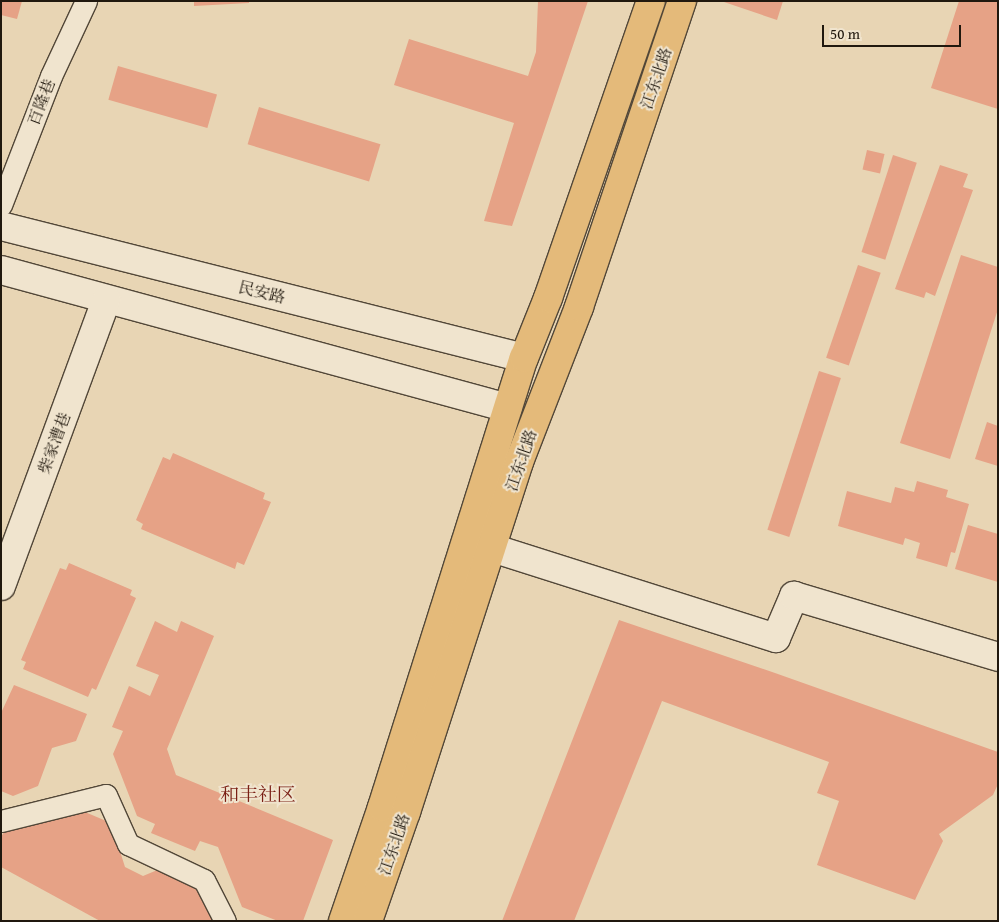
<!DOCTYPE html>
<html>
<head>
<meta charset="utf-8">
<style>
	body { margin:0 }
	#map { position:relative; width:999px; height:922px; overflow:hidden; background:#e8d5b4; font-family:"Gentium Book Plus","Noto Serif SC",serif }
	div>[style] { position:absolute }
	.building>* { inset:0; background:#e6a286; transform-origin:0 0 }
	.roads { filter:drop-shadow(1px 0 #524738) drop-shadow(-1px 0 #524738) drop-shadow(0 1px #524738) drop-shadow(0 -1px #524738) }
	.street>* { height:21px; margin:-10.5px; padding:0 10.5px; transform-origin:10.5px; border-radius:10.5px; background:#f0e4ce }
	.secondary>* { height:28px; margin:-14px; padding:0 14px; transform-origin:14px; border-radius:14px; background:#f0e4ce }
	.primary>* { height:28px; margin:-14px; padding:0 14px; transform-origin:14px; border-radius:14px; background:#e4ba7a }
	span { translate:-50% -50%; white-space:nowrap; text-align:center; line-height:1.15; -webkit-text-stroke:4px #f0e4ce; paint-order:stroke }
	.street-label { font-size:16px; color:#20180e }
	.quarter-label { font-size:19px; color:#7a1f14 }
	.frame { position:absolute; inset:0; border:2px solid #20180e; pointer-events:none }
	.scale { position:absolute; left:822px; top:25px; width:139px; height:22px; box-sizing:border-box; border:2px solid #20180e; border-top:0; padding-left:6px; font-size:15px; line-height:18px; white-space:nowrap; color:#20180e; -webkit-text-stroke:4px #f0e4ce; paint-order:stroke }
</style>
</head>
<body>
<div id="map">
	<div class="building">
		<div style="clip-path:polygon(1px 1px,22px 1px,17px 19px,1px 15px)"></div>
		<div style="clip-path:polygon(194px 1px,249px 1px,249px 3px,194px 6px)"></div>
		<div style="clip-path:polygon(538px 1px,588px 1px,512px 226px,484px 221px,514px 123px,394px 85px,409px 39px,528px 76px,536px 52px)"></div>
		<div style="clip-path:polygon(721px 1px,783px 1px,777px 20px)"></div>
		<div style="clip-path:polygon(959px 1px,998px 1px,998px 109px,931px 88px)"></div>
		<div style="left:118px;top:66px;width:103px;height:35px;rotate:16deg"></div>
		<div style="left:259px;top:107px;width:127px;height:39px;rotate:17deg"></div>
		<div style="left:867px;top:150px;width:18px;height:20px;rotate:13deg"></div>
		<div style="left:893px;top:155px;width:25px;height:102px;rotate:18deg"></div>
		<div style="clip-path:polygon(940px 165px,968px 174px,963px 187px,973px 190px,935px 296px,926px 292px,924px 298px,895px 289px)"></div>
		<div style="clip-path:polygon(961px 255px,998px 267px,998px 309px,950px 459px,900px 443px)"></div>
		<div style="left:858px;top:265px;width:24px;height:98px;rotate:19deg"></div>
		<div style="left:819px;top:371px;width:23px;height:167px;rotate:18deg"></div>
		<div style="clip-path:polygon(987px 422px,998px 426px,998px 466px,975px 459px)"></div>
		<div style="clip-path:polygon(173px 453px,265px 493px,263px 499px,271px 502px,244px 565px,237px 562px,235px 569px,141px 529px,143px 524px,136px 520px,163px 457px,170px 460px)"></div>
		<div style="clip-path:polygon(917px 481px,948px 490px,946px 497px,969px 504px,955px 553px,951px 552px,947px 567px,916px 558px,920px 543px,905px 538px,903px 545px,838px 526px,847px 491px,891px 503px,895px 487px,914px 492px)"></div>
		<div style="clip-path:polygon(968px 525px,998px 534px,998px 582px,955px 569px)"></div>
		<div style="clip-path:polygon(69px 563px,132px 590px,130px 595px,136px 598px,96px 690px,92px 688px,88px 697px,23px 669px,26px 662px,21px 660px,60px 568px,66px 570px)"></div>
		<div style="clip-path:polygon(619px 620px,775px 673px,998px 752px,998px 784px,993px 795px,939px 834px,943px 841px,915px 900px,817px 865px,839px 801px,817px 793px,829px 762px,662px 701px,574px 921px,502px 921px)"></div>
		<div style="clip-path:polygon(155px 621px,177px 632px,181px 621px,214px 636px,167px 749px,176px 775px,333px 840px,303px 921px,278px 921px,242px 907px,218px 847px,200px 841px,195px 851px,151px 833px,155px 824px,137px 816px,113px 754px,123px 731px,112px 727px,129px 686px,150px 696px,159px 675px,136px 666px)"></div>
		<div style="clip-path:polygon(14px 685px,87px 714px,76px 741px,52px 748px,38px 786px,13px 796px,1px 791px,1px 713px)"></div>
		<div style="clip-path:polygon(66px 804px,111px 823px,125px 867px,143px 876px,167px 866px,202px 882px,217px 921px,100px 921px,1px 867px,1px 837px,7px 827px)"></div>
	</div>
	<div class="roads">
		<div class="street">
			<div style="left:1px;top:205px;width:138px;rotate:-68.8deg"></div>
			<div style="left:51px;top:76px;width:83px;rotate:-65deg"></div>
			<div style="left:1px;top:821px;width:108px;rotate:-13.9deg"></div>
			<div style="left:106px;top:795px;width:54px;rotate:65.8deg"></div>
			<div style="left:128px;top:844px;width:84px;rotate:25.3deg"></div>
			<div style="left:204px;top:880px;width:46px;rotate:62.9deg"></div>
		</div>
		<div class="secondary">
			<div style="left:1px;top:226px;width:539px;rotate:14.17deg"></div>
			<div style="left:1px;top:270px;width:525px;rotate:15.23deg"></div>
			<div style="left:492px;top:548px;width:298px;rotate:17.6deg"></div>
			<div style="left:776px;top:638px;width:46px;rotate:-66.8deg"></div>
			<div style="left:794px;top:596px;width:213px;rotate:16.6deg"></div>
			<div style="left:1px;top:586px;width:305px;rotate:-69.8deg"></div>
		</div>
		<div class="primary">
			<div style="left:343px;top:921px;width:120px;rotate:-71.1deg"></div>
			<div style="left:382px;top:807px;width:471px;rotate:-72.5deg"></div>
			<div style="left:524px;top:358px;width:65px;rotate:-68.2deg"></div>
			<div style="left:548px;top:298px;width:314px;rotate:-70.9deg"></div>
			<div style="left:368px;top:921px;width:115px;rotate:-70.8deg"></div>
			<div style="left:406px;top:812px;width:368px;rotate:-72.1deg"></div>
			<div style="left:519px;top:462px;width:166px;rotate:-68.8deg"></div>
			<div style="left:579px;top:307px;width:323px;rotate:-71.4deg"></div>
		</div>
	</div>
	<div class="street-label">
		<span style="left:656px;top:78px;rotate:-71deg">江东北路</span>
		<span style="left:41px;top:102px;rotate:-69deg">百隆巷</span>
		<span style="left:262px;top:292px;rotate:14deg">民安路</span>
		<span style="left:54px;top:443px;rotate:-70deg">柴家漕巷</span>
		<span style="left:521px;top:460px;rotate:-71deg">江东北路</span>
		<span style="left:394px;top:844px;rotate:-71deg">江东北路</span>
	</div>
	<div class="quarter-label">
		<span style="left:258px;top:795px">和丰社区</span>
	</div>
	<div class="frame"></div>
	<div class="scale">50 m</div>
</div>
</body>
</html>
